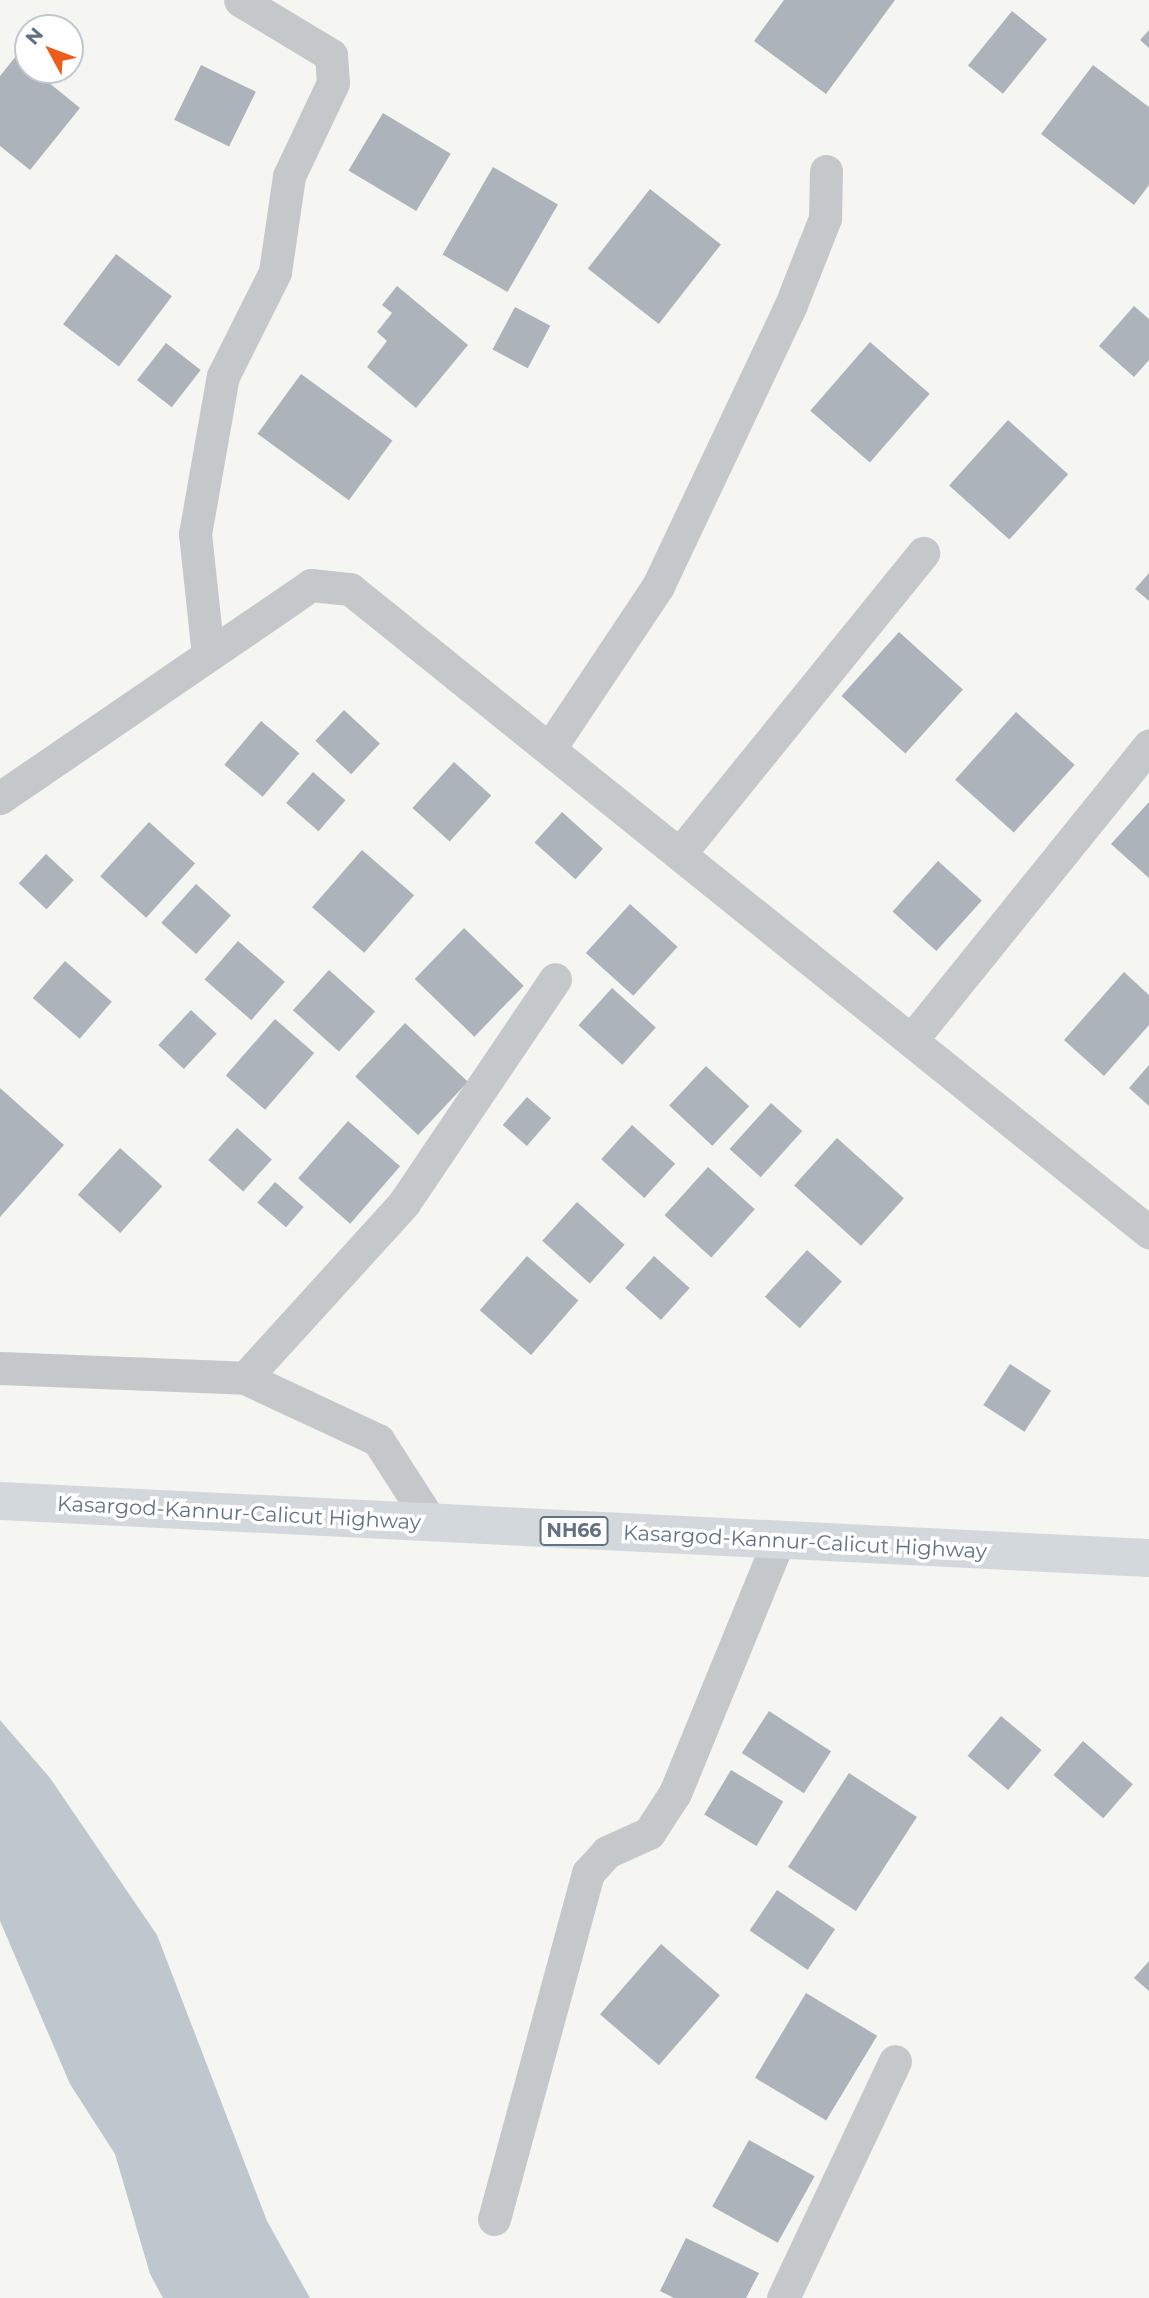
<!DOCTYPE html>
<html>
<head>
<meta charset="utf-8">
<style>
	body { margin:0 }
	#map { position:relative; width:1149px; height:2298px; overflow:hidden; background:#f5f5f1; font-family:Montserrat,sans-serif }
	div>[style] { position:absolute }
	.water>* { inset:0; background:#bdc7cd }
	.building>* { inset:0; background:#acb3ba; transform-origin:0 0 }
	.street>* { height:33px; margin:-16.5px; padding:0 16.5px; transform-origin:16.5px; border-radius:16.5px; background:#c4c8cb }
	.highway>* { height:38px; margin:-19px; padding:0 19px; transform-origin:19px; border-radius:19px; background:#d3d8dc }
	span { translate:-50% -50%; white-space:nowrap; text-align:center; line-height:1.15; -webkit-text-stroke:7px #fff; paint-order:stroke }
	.shield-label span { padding:2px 5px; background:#fff; border:2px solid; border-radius:5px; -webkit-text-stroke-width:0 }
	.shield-label { font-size:19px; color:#627284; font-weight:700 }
	.street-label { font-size:21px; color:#627284 }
	.north { position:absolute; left:14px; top:14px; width:70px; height:70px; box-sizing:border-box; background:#fff; border:2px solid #c0c7ce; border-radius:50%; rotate:311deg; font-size:19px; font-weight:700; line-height:28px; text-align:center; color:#627284 }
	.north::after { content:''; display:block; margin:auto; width:24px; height:32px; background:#ed5c19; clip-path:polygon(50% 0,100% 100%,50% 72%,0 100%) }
</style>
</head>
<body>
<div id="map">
	<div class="water">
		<div style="clip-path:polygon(0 1720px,50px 1778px,157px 1935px,267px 2221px,310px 2298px,163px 2298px,150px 2274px,115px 2154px,70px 2084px,0 1921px)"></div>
	</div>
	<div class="building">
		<div style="clip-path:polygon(784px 0,895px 0,826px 94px,754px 41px)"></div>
		<div style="left:1012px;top:11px;width:45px;height:70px;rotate:39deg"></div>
		<div style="clip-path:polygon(1149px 30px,1149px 48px,1140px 40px)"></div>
		<div style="clip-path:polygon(16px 56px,80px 108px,30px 170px,0 146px,0 76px)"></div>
		<div style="left:201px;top:65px;width:61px;height:61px;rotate:26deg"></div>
		<div style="clip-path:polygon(1093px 65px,1149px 107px,1149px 185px,1134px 205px,1041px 134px)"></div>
		<div style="left:383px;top:113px;width:79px;height:67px;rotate:31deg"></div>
		<div style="left:493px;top:167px;width:75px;height:101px;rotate:30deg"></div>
		<div style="left:650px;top:189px;width:90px;height:101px;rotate:38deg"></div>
		<div style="left:116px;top:254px;width:70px;height:88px;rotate:37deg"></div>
		<div style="clip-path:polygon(397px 286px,468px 345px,416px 408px,367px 367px,387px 341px,377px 332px,392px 313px,382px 305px)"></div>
		<div style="clip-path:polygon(1134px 306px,1149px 319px,1149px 360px,1134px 377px,1099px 346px)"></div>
		<div style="left:515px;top:307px;width:40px;height:48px;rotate:28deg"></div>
		<div style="left:870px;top:342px;width:79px;height:91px;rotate:41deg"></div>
		<div style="left:166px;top:343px;width:44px;height:47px;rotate:38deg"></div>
		<div style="left:301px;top:374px;width:113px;height:74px;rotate:36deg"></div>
		<div style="left:1008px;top:420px;width:81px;height:88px;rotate:42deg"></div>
		<div style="clip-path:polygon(1149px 573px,1149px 601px,1135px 589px)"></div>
		<div style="left:899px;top:632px;width:86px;height:86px;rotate:42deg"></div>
		<div style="left:344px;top:710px;width:49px;height:42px;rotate:43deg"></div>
		<div style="left:1016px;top:712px;width:79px;height:91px;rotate:42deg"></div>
		<div style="left:261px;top:721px;width:50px;height:57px;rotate:40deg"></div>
		<div style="left:454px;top:762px;width:50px;height:62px;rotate:42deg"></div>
		<div style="left:313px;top:772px;width:43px;height:41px;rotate:41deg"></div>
		<div style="clip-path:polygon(1149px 802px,1149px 878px,1111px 844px)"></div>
		<div style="left:562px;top:812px;width:55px;height:41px;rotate:42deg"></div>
		<div style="left:149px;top:822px;width:62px;height:73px;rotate:42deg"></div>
		<div style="left:362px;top:850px;width:69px;height:76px;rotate:41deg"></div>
		<div style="left:46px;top:854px;width:38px;height:40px;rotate:43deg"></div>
		<div style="left:938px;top:861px;width:59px;height:68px;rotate:42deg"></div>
		<div style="left:196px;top:884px;width:47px;height:52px;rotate:42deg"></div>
		<div style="left:630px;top:904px;width:64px;height:66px;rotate:42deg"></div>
		<div style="left:464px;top:928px;width:83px;height:71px;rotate:44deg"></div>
		<div style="left:238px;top:941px;width:62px;height:51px;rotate:41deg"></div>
		<div style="left:65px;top:961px;width:62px;height:49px;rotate:41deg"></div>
		<div style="left:329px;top:970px;width:62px;height:54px;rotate:42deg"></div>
		<div style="clip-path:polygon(1124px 972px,1149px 995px,1149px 1025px,1104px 1076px,1064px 1040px)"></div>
		<div style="left:612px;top:988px;width:59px;height:50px;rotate:42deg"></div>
		<div style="left:191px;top:1010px;width:35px;height:48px;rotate:43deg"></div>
		<div style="left:275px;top:1019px;width:52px;height:75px;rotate:41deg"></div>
		<div style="left:405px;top:1023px;width:86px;height:73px;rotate:43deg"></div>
		<div style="clip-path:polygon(1149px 1065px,1149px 1106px,1129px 1088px)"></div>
		<div style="left:706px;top:1066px;width:59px;height:54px;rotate:43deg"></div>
		<div style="clip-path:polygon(0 1088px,64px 1145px,0 1217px)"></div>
		<div style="left:527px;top:1097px;width:32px;height:37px;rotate:41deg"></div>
		<div style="left:771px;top:1103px;width:42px;height:62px;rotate:42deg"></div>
		<div style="left:348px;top:1121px;width:69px;height:76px;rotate:41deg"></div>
		<div style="left:632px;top:1125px;width:58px;height:46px;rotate:42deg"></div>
		<div style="left:237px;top:1128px;width:47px;height:43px;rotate:42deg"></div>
		<div style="left:837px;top:1138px;width:90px;height:64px;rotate:42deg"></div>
		<div style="left:120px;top:1148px;width:57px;height:63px;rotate:42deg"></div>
		<div style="left:708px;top:1167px;width:63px;height:65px;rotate:42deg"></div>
		<div style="left:275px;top:1182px;width:38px;height:27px;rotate:41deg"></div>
		<div style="left:577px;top:1202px;width:64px;height:52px;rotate:42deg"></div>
		<div style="left:807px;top:1250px;width:47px;height:63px;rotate:42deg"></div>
		<div style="left:527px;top:1256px;width:68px;height:72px;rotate:41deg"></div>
		<div style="left:654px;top:1256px;width:48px;height:43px;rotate:42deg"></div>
		<div style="left:1010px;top:1364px;width:49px;height:49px;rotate:33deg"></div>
		<div style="left:769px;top:1711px;width:74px;height:50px;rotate:33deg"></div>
		<div style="left:1001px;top:1716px;width:53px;height:52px;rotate:40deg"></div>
		<div style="left:1083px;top:1741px;width:66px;height:45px;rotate:41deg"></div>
		<div style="left:731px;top:1770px;width:61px;height:52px;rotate:31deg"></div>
		<div style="left:849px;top:1773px;width:81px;height:112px;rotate:33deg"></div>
		<div style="left:777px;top:1890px;width:70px;height:49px;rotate:34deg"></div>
		<div style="left:661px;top:1944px;width:78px;height:93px;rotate:41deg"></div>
		<div style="clip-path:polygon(1149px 1961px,1149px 1991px,1134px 1978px)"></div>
		<div style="left:806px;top:1993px;width:83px;height:99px;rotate:31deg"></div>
		<div style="left:749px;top:2140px;width:75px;height:76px;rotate:29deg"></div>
		<div style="clip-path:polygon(686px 2238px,759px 2273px,746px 2298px,674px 2298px,660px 2291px)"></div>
	</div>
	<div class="street">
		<div style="left:208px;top:655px;width:122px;rotate:-96.1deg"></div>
		<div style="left:195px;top:534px;width:160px;rotate:-80deg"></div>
		<div style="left:223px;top:376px;width:116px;rotate:-63.4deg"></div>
		<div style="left:275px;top:272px;width:97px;rotate:-81.7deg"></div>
		<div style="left:289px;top:176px;width:103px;rotate:-64.7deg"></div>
		<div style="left:333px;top:83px;width:28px;rotate:-94deg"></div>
		<div style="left:331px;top:55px;width:106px;rotate:-148.9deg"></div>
		<div style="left:550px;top:748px;width:195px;rotate:-56.3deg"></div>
		<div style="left:658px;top:586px;width:309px;rotate:-64.7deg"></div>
		<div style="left:790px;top:307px;width:96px;rotate:-68.5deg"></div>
		<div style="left:825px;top:218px;width:47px;rotate:-88.8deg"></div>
		<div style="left:0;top:798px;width:377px;rotate:-34.4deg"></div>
		<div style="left:311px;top:585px;width:39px;rotate:6deg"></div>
		<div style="left:350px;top:589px;width:1026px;rotate:38.83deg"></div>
		<div style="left:681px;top:852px;width:385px;rotate:-51deg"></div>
		<div style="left:913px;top:1038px;width:376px;rotate:-51.1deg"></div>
		<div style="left:0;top:1368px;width:245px;rotate:2.3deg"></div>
		<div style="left:245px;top:1378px;width:147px;rotate:25deg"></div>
		<div style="left:378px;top:1440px;width:100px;rotate:57.3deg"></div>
		<div style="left:245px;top:1378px;width:236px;rotate:-47.7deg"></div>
		<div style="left:404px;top:1203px;width:270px;rotate:-56deg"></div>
		<div style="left:494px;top:2219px;width:359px;rotate:-74.8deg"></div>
		<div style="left:588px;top:1873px;width:28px;rotate:-48deg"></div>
		<div style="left:607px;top:1852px;width:46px;rotate:-24.3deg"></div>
		<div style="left:649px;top:1833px;width:48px;rotate:-57deg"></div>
		<div style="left:675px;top:1793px;width:271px;rotate:-67.7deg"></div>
		<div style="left:783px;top:2298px;width:262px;rotate:-64.7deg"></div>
	</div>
	<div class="highway">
		<div style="left:0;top:1501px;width:1150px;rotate:2.84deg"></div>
	</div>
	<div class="shield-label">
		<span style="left:574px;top:1531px">NH66</span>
	</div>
	<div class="street-label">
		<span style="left:239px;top:1513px;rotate:3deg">Kasargod-Kannur-Calicut Highway</span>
		<span style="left:805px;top:1542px;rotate:3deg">Kasargod-Kannur-Calicut Highway</span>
	</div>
	<div class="north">N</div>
</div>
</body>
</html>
